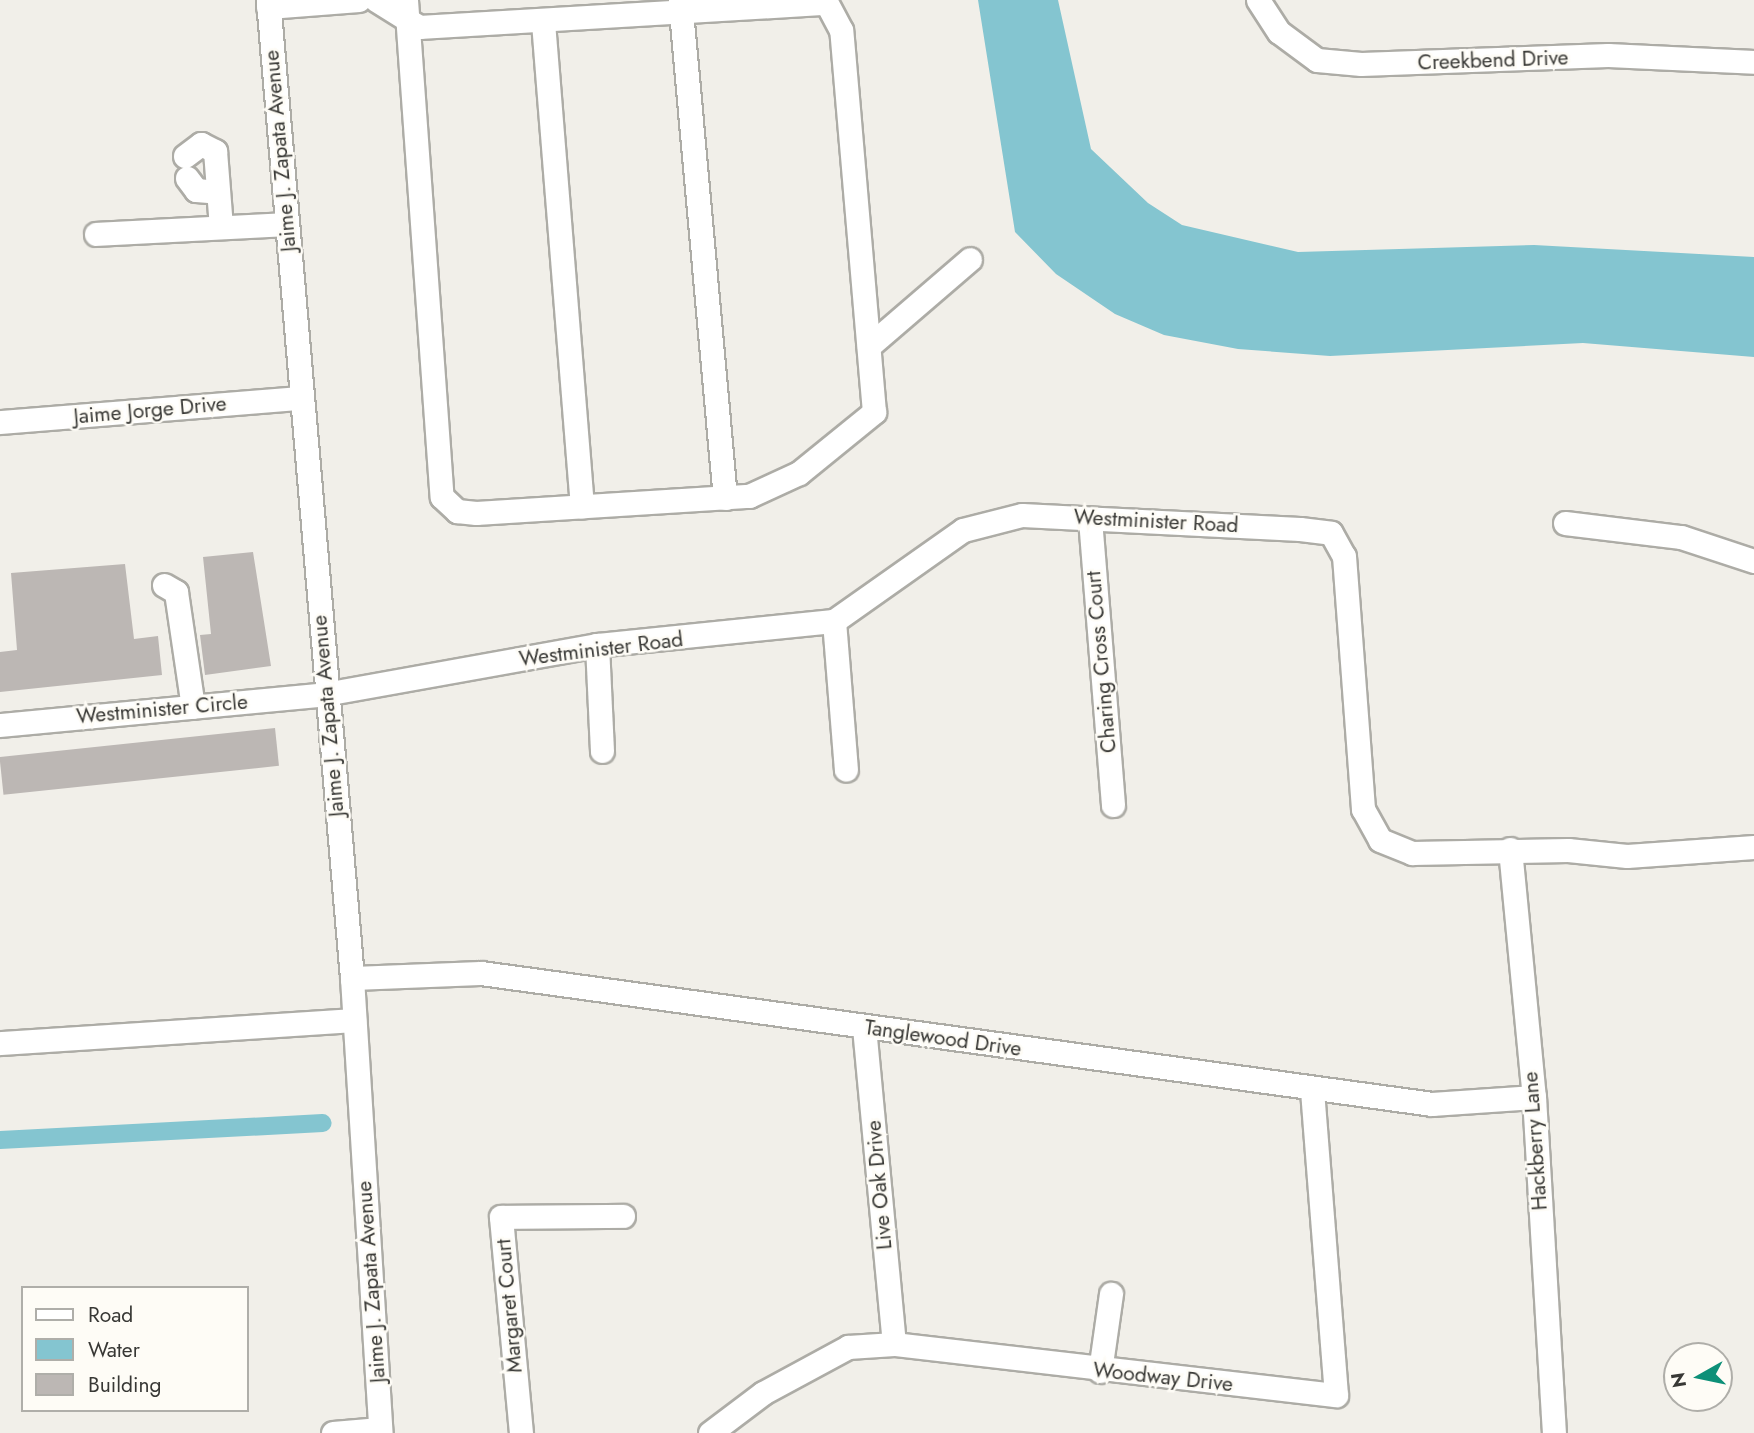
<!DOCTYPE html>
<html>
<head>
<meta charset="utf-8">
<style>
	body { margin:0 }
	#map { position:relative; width:1754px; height:1433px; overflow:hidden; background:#f1efe9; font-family:Jost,sans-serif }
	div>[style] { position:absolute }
	.water>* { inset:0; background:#84c5d0 }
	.canal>* { height:18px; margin:-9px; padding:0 9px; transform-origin:9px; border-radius:9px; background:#84c5d0 }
	.building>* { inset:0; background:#bcb7b4; transform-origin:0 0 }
	.roads { filter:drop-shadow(2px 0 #adaca6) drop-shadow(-2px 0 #adaca6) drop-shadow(0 2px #adaca6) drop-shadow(0 -2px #adaca6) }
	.minor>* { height:23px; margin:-11.5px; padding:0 11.5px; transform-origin:11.5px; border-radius:11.5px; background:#fff }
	span { translate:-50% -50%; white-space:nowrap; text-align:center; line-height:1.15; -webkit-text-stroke:5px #fefcf6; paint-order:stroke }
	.street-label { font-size:21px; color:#383835 }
	.legend { position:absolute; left:21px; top:1286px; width:228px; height:126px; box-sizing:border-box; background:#fefcf6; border:2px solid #afaea9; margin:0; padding:9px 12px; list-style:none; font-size:21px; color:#383835 }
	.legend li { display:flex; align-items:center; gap:14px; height:35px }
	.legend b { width:35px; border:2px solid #afaea9 }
	.north { position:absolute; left:1663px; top:1342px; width:70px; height:70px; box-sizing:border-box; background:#fefcf6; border:2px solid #afaea9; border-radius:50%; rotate:261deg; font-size:19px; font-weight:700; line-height:28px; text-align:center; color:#383835 }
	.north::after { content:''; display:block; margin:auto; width:24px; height:32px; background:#0d9078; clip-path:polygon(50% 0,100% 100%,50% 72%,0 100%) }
</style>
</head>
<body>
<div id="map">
	<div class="water">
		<div style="clip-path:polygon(978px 0,1058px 0,1091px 149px,1148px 203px,1182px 225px,1298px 252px,1534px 245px,1754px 257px,1754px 357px,1583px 343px,1330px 356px,1238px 349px,1164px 335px,1115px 314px,1056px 274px,1015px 232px)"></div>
	</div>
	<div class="canal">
		<div style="left:0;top:1140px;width:323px;rotate:-3deg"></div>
	</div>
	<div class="building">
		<div style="clip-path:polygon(253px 552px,271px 666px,205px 675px,200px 635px,211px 634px,203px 557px)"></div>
		<div style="clip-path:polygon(125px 564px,134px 639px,158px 636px,162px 675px,0 692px,0 652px,17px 650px,11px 573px)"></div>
		<div style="left:275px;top:728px;width:38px;height:277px;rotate:84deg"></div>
	</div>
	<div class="roads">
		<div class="minor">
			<div style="left:268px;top:0;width:982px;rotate:85.09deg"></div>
			<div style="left:352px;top:978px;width:456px;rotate:86.4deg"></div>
			<div style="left:376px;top:0;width:51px;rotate:32.1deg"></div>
			<div style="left:419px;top:27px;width:407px;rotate:-3.4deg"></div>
			<div style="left:406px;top:0;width:498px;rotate:85.9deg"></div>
			<div style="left:442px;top:497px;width:21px;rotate:43deg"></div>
			<div style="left:457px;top:511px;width:19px;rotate:6deg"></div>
			<div style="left:476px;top:513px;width:274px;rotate:-3.6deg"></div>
			<div style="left:749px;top:496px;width:55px;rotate:-24.7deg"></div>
			<div style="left:799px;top:473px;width:97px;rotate:-39.1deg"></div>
			<div style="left:874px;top:412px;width:383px;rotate:-94.9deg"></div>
			<div style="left:841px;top:30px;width:34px;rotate:-118deg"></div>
			<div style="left:680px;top:0;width:500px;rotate:84.84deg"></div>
			<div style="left:1258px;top:0;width:38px;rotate:57deg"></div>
			<div style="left:1279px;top:32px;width:47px;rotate:36.4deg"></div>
			<div style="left:1317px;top:60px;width:44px;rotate:5.2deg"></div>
			<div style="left:1361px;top:64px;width:247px;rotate:-2.1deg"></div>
			<div style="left:1608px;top:55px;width:146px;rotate:2.7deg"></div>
			<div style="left:268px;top:7px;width:91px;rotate:-4.4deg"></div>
			<div style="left:543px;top:22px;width:486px;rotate:85.4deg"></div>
			<div style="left:185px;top:156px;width:20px;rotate:-37deg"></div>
			<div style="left:201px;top:144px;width:16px;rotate:27deg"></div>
			<div style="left:215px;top:151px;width:76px;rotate:85.5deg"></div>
			<div style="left:187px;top:178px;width:15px;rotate:53deg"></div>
			<div style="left:196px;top:190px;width:22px;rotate:5deg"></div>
			<div style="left:96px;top:234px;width:190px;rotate:-3deg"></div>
			<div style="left:869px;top:346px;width:133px;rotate:-40.7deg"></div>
			<div style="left:0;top:422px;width:302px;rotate:-4.6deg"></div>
			<div style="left:1090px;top:519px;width:287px;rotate:85.4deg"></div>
			<div style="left:1565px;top:523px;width:117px;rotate:6.9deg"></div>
			<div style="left:1681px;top:537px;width:77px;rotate:18.2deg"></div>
			<div style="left:164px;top:585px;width:14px;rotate:30deg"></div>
			<div style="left:176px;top:592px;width:116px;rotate:81.6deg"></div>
			<div style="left:834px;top:621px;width:149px;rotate:85.4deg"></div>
			<div style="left:597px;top:645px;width:106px;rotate:87.3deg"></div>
			<div style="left:0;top:725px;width:326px;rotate:-5.4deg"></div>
			<div style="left:325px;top:694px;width:276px;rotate:-10.2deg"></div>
			<div style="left:597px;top:645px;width:238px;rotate:-5.8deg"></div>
			<div style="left:834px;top:621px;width:158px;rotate:-35.2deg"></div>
			<div style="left:963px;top:530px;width:61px;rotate:-14.3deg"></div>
			<div style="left:1022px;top:515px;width:278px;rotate:2.9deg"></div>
			<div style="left:1300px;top:529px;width:31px;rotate:7deg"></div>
			<div style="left:1331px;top:533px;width:26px;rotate:61deg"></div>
			<div style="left:1344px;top:556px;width:254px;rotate:85.7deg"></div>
			<div style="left:1363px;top:809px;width:35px;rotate:61deg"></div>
			<div style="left:1380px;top:840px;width:35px;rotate:22deg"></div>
			<div style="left:1412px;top:853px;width:156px;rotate:-1.1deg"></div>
			<div style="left:1568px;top:850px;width:59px;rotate:5.8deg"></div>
			<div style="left:1627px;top:856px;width:127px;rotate:-4.1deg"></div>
			<div style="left:1510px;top:849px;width:249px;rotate:84.5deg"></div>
			<div style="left:1534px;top:1097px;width:337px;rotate:86.6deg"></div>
			<div style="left:352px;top:978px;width:129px;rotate:-2.2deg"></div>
			<div style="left:481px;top:973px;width:960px;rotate:7.84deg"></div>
			<div style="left:1432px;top:1104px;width:102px;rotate:-3.9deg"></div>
			<div style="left:864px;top:1027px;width:318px;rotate:84.6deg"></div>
			<div style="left:0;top:1043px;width:355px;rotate:-3.7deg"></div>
			<div style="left:1100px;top:1371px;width:78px;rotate:-81.9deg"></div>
			<div style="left:333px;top:1433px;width:47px;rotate:-4.9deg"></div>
			<div style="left:521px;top:1433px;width:217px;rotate:-95.3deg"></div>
			<div style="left:501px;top:1217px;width:122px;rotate:-0.5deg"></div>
			<div style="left:710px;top:1433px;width:66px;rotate:-37deg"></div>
			<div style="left:763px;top:1393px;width:97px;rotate:-28.4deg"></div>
			<div style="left:848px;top:1347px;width:46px;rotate:-3.7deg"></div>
			<div style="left:894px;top:1344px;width:445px;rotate:6.6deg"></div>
			<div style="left:1336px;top:1395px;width:307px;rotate:-94.5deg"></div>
		</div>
	</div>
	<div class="street-label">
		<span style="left:1493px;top:60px;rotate:-2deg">Creekbend Drive</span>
		<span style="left:280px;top:151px;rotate:-95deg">Jaime J. Zapata Avenue</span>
		<span style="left:150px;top:410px;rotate:-5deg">Jaime Jorge Drive</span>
		<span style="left:1156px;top:521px;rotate:3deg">Westminister Road</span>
		<span style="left:601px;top:649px;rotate:-7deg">Westminister Road</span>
		<span style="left:1101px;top:662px;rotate:-95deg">Charing Cross Court</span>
		<span style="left:162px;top:709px;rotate:-5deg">Westminister Circle</span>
		<span style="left:328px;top:716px;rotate:-95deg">Jaime J. Zapata Avenue</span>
		<span style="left:943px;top:1038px;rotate:8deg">Tanglewood Drive</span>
		<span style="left:1535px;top:1141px;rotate:-94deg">Hackberry Lane</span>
		<span style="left:879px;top:1185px;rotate:-95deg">Live Oak Drive</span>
		<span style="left:371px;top:1282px;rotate:-94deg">Jaime J. Zapata Avenue</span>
		<span style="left:509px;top:1306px;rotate:-95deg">Margaret Court</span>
		<span style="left:1163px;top:1377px;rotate:6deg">Woodway Drive</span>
	</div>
	<ul class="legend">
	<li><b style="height:9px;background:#fff"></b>Road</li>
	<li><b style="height:19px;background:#84c5d0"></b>Water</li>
	<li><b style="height:19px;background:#bcb7b4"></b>Building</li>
	</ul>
	<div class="north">N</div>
</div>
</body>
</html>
